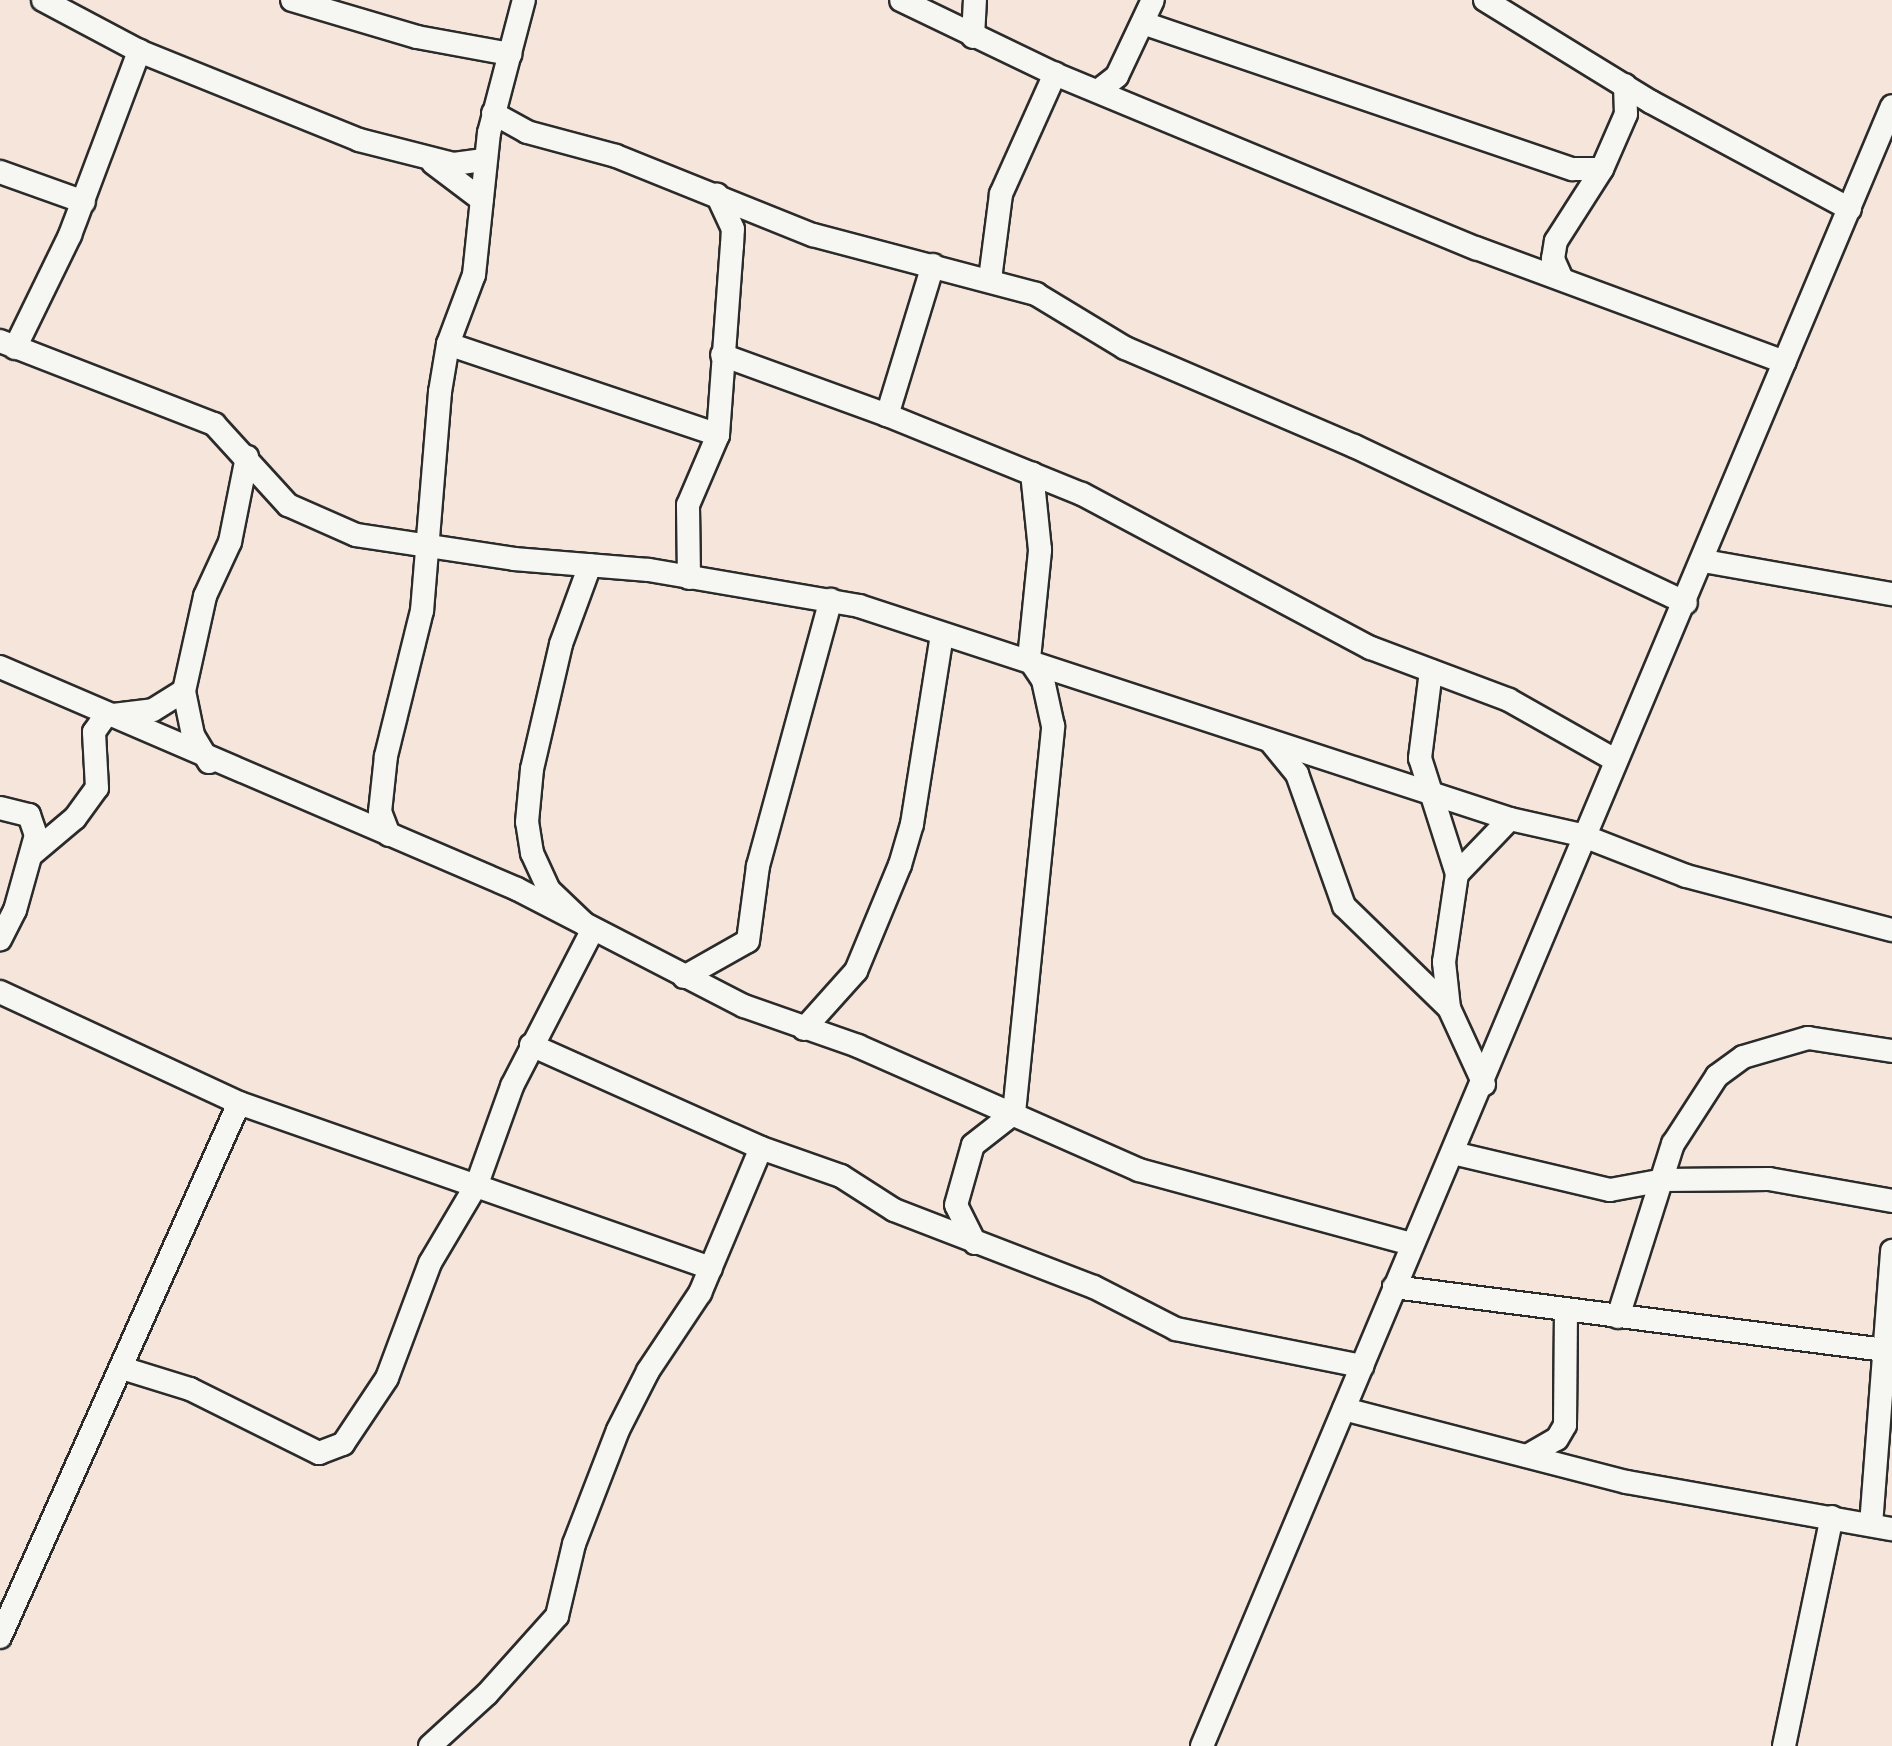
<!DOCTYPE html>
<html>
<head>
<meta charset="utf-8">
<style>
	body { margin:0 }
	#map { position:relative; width:1892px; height:1746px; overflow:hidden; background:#f5e5db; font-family:"Shantell Sans",sans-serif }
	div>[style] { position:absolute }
	.roads { filter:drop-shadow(2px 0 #2b2b2b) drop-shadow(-2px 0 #2b2b2b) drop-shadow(0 2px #2b2b2b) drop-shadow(0 -2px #2b2b2b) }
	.street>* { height:22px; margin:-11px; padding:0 11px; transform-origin:11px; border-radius:11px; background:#f6f6f2 }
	span { translate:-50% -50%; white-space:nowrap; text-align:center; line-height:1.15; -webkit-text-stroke:6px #f6f6f2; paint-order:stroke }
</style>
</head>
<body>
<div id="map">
	<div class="roads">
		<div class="street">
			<div style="left:43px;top:0;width:109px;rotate:28deg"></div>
			<div style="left:139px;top:51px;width:237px;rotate:22deg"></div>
			<div style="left:359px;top:140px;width:98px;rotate:14.2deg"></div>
			<div style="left:454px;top:164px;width:30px;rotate:-8deg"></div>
			<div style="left:292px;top:0;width:130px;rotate:16.5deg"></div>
			<div style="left:417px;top:37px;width:95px;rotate:10.4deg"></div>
			<div style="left:901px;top:0;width:171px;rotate:25.7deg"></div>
			<div style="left:1055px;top:74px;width:456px;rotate:22.5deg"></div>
			<div style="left:1476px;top:248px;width:329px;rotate:20.3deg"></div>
			<div style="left:1485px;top:0;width:195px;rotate:31.6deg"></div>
			<div style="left:1651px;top:102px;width:226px;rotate:28.3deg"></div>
			<div style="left:1143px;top:23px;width:454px;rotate:18.8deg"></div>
			<div style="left:1573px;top:169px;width:29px"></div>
			<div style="left:973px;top:37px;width:37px;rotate:-87deg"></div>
			<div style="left:1098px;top:91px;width:24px;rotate:-38deg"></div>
			<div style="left:1117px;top:76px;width:84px;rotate:-64.7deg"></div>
			<div style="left:493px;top:113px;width:39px;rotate:29deg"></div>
			<div style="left:527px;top:132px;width:92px;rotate:15.1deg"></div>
			<div style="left:616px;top:156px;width:212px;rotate:21.9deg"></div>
			<div style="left:813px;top:235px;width:231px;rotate:14.8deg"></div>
			<div style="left:1036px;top:294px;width:104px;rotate:31.2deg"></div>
			<div style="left:1125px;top:348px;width:249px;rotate:23.2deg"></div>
			<div style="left:1354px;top:446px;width:367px;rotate:25.3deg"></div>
			<div style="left:433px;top:163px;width:61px;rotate:37.1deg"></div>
			<div style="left:0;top:172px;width:89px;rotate:19.7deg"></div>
			<div style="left:933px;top:265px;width:157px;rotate:107deg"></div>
			<div style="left:887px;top:415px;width:210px;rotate:22.1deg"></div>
			<div style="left:1082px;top:494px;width:327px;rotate:28.1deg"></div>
			<div style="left:1371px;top:648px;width:147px;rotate:20.6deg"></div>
			<div style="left:1509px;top:700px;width:122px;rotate:29.5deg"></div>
			<div style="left:1561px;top:277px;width:20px;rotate:-114deg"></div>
			<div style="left:1553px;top:259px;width:18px;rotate:-81deg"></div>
			<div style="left:1556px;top:241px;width:85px;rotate:-57.4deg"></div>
			<div style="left:1602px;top:169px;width:60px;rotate:-66.4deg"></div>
			<div style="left:1626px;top:114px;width:29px;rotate:-92deg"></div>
			<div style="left:990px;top:279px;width:86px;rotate:-82.6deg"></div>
			<div style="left:1001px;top:194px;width:132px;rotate:-65.8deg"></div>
			<div style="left:0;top:341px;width:230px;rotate:21.2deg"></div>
			<div style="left:214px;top:424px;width:110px;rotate:47.6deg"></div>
			<div style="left:288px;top:505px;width:74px;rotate:23.8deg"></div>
			<div style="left:356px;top:535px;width:160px;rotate:8.6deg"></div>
			<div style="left:514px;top:559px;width:135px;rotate:4.7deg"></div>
			<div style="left:649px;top:570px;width:213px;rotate:9.7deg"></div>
			<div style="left:859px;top:606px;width:685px;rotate:18.12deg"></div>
			<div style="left:1510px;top:819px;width:73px;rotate:12.7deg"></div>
			<div style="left:1581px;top:835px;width:113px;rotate:21.3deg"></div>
			<div style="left:1686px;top:876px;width:213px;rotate:14.7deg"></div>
			<div style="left:448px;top:344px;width:285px;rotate:18.6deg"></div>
			<div style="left:15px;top:348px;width:126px;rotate:-64deg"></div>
			<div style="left:70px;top:235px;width:197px;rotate:-69.4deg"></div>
			<div style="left:722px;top:355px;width:176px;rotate:20deg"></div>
			<div style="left:1704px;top:561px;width:191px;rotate:10deg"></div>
			<div style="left:689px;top:578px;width:73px;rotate:-90.8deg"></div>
			<div style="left:688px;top:505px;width:76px;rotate:-66.8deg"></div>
			<div style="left:718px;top:435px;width:190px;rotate:-85.8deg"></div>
			<div style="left:732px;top:246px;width:17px;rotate:-87deg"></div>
			<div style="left:733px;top:229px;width:38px;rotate:-115deg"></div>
			<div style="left:0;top:667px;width:563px;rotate:23.24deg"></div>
			<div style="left:517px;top:889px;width:255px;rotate:27.3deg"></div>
			<div style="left:744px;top:1006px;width:121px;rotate:19.3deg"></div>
			<div style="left:858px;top:1046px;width:307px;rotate:23.8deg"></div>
			<div style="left:1139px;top:1170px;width:283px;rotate:15.2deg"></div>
			<div style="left:1431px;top:671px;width:88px;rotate:97.2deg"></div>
			<div style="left:1420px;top:758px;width:122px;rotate:72.3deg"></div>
			<div style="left:1457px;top:874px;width:89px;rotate:98.4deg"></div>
			<div style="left:1444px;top:962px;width:46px;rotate:83.8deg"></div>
			<div style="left:1449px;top:1008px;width:84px;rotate:65.3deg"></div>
			<div style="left:1270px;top:741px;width:43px;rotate:50.7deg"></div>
			<div style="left:1297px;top:774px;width:140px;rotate:70.4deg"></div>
			<div style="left:1344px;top:906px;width:146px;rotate:44.2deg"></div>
			<div style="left:209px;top:762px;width:31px;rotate:-121deg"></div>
			<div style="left:193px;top:735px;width:45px;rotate:-101.6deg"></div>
			<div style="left:184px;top:691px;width:97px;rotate:-77.5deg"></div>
			<div style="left:205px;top:596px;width:60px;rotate:-65.2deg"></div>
			<div style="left:230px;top:542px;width:87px;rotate:-78.7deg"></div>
			<div style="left:0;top:808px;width:30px;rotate:14deg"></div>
			<div style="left:29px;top:815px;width:21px;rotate:71deg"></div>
			<div style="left:36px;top:835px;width:78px;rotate:105.6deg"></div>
			<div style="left:15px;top:910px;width:33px;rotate:117deg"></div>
			<div style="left:389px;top:835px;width:25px;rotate:-111deg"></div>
			<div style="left:380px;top:812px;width:56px;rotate:-83.9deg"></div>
			<div style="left:386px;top:756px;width:149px;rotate:-76.1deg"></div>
			<div style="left:422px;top:611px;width:220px;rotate:-85.3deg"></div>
			<div style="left:440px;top:392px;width:49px;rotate:-80.5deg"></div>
			<div style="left:448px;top:344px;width:74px;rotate:-69.4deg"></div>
			<div style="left:474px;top:275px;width:143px;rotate:-84deg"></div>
			<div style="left:489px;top:133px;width:138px;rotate:-75.3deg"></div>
			<div style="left:31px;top:855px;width:57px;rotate:-40.1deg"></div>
			<div style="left:75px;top:818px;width:37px;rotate:-54deg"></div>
			<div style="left:97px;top:788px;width:56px;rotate:-93.1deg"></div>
			<div style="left:94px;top:732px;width:19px;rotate:-55deg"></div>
			<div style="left:105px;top:716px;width:48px;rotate:-7.1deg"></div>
			<div style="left:153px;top:710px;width:36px;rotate:-32deg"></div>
			<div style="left:1457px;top:874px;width:76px;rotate:-46.1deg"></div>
			<div style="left:684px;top:977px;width:73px;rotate:-29.4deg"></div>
			<div style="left:748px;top:941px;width:76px;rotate:-82.4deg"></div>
			<div style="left:758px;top:866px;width:276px;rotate:-74.7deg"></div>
			<div style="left:0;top:992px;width:264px;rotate:24.9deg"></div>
			<div style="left:239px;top:1103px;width:500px;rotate:19.27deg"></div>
			<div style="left:804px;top:1029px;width:78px;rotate:-48.1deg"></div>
			<div style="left:856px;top:971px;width:115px;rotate:-67.5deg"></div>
			<div style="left:900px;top:865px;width:43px;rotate:-73.7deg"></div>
			<div style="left:912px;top:824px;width:192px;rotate:-81deg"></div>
			<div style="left:531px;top:1045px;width:252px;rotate:24.1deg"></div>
			<div style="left:761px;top:1148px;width:85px;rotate:19.3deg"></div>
			<div style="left:841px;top:1176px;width:63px;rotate:32.7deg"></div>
			<div style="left:894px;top:1210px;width:214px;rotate:21.1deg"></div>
			<div style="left:1094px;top:1287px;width:92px;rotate:27.1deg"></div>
			<div style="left:1176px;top:1329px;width:190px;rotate:11.3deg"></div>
			<div style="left:1453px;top:1153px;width:161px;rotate:13.3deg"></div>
			<div style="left:1610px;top:1190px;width:55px;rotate:-10.5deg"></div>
			<div style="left:1664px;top:1180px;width:105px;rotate:-0.5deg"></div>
			<div style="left:1769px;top:1179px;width:125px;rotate:10.1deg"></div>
			<div style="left:975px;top:1243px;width:42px;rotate:-116.6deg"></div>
			<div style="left:956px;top:1205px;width:62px;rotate:-74.2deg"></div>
			<div style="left:973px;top:1145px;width:52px;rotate:-38deg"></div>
			<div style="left:1014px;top:1113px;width:389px;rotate:-84.2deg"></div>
			<div style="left:1053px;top:726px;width:47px;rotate:-102.3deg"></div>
			<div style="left:1043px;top:680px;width:25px;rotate:-124deg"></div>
			<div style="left:1029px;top:659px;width:110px;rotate:-84.2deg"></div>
			<div style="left:1040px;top:550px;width:77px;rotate:-95.9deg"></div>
			<div style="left:1394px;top:1287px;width:502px;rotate:7.32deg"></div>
			<div style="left:1618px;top:1317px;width:182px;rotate:-72.4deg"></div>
			<div style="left:1673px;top:1144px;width:81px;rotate:-57.1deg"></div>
			<div style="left:1717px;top:1076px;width:32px;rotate:-36deg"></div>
			<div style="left:1743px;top:1057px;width:68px;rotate:-16.3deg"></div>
			<div style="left:1808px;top:1038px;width:85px;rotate:8.8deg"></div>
			<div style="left:122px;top:1368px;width:71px;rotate:17.2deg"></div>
			<div style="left:190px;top:1389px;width:144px;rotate:26.4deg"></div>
			<div style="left:319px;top:1453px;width:26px;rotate:-21deg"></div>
			<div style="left:343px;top:1444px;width:79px;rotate:-56.3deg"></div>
			<div style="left:387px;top:1378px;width:123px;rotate:-69.5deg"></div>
			<div style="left:430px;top:1263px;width:92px;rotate:-59.3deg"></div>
			<div style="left:477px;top:1184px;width:104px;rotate:-70.3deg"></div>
			<div style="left:512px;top:1086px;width:174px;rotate:-62.7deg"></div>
			<div style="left:592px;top:931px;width:59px;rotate:-136.4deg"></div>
			<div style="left:549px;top:890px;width:41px;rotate:-114.7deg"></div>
			<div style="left:532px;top:853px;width:31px;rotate:-99deg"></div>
			<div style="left:527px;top:822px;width:53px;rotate:-84.6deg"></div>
			<div style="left:532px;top:769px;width:128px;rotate:-76.9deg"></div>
			<div style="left:561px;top:644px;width:84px;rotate:-69.8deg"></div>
			<div style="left:1344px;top:1409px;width:292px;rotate:14.5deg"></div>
			<div style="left:1627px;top:1482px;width:269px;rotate:10.1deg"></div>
			<div style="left:1527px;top:1456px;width:34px;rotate:-30deg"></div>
			<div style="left:1557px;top:1439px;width:16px;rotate:-60deg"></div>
			<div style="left:1565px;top:1425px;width:115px;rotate:-89.5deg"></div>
			<div style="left:1871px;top:1525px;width:275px;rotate:-85.6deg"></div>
			<div style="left:0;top:1637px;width:585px;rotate:-65.89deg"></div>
			<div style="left:430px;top:1746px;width:77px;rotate:-42.4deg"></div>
			<div style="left:487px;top:1694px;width:105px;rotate:-48.1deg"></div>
			<div style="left:557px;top:1616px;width:74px;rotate:-76.7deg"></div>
			<div style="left:574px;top:1544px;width:122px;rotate:-68.9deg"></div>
			<div style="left:618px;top:1430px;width:66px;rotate:-63deg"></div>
			<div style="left:648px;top:1371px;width:94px;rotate:-56.3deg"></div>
			<div style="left:700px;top:1293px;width:157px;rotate:-67.2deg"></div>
			<div style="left:1202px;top:1746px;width:1779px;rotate:-67.18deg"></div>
			<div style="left:1784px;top:1746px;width:234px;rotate:-78.2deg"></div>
		</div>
	</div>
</div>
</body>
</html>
